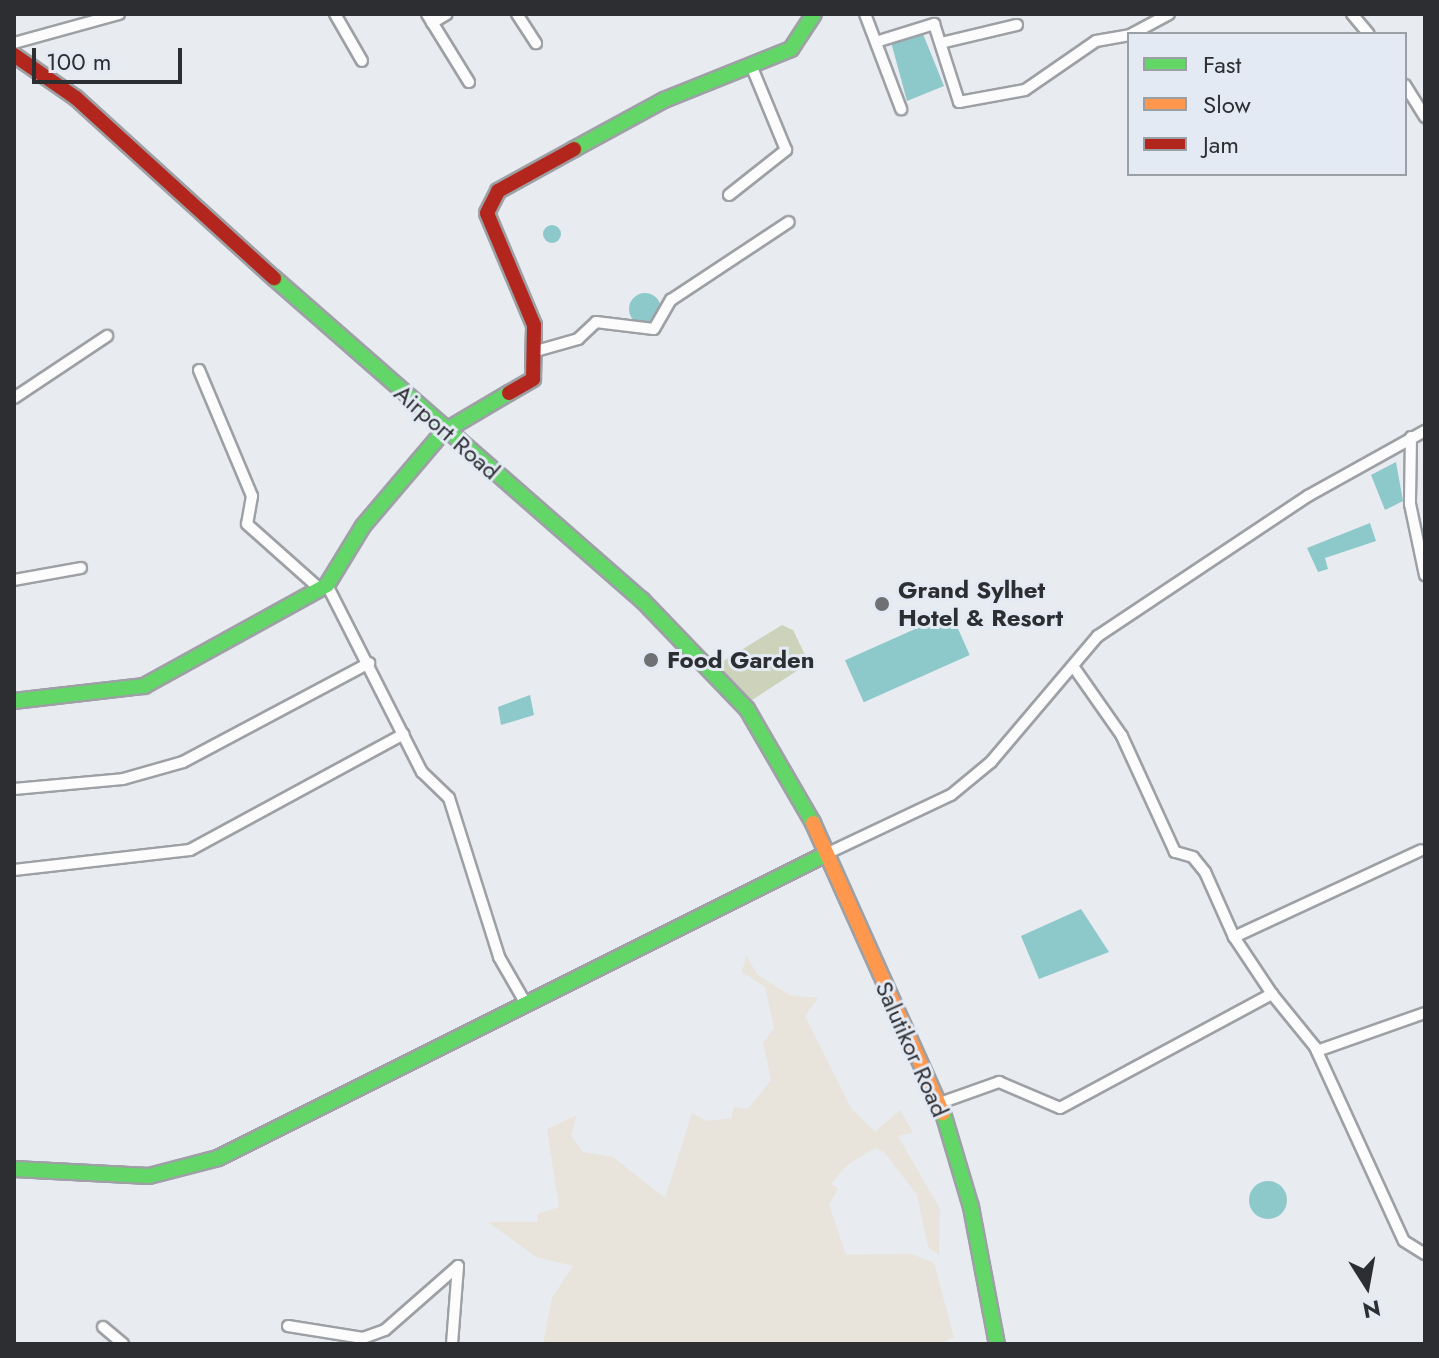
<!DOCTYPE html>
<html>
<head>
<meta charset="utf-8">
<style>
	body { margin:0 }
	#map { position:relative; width:1439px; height:1358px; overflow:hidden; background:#e8ebf0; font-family:Jost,sans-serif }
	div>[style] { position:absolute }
	.industrial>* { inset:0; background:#e9e4db }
	.green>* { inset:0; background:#ccd3ba }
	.water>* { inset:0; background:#8dc8ca; transform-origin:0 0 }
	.round { border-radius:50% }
	.roads { filter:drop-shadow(2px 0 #9da0a4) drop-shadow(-2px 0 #9da0a4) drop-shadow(0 2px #9da0a4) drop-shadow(0 -2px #9da0a4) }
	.street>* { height:10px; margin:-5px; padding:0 5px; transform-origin:5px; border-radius:5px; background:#fcfcfd }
	.fast>* { height:14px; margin:-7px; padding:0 7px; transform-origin:7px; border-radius:7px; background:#63d668 }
	.slow>* { height:14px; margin:-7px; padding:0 7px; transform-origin:7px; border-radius:7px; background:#ff974d }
	.jam>* { height:14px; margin:-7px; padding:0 7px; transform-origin:7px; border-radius:7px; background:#b3261e }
	.dots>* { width:22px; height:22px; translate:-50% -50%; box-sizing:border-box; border:4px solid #e4eaf4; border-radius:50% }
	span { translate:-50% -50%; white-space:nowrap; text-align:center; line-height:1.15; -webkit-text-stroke:6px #e4eaf4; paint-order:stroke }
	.street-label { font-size:24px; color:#2c2e32 }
	.poi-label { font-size:24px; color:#2c2e32; font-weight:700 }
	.left { translate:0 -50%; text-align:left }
	.frame { position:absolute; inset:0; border:16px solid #2c2e32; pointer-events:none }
	.legend { position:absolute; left:1127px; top:32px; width:280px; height:144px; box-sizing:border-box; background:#e4eaf4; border:2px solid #9a9fa6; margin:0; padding:10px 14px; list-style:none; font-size:24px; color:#2c2e32 }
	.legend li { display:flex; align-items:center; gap:16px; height:40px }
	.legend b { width:40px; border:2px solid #9a9fa6 }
	.north { position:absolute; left:1327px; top:1246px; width:80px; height:80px; -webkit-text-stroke:6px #e4eaf4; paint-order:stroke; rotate:169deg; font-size:22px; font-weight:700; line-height:32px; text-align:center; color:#2c2e32 }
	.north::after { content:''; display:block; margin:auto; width:28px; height:36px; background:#2c2e32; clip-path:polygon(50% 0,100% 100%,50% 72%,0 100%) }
	.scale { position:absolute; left:32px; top:48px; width:150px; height:36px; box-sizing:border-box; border:4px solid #2c2e32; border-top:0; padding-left:10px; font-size:24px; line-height:28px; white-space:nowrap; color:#2c2e32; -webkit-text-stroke:6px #e4eaf4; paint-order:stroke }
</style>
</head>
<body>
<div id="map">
	<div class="industrial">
		<div style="clip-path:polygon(746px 955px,757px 974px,789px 995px,818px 998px,805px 1016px,851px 1108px,875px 1132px,900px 1110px,913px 1133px,898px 1136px,940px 1209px,939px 1255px,928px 1247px,917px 1195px,884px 1152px,875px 1148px,847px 1165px,831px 1184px,838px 1188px,829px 1205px,846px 1255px,912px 1254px,934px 1263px,954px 1337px,942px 1344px,543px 1344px,552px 1298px,573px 1266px,536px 1257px,488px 1222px,538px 1222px,537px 1214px,559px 1207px,547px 1129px,577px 1115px,571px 1135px,583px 1152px,613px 1157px,665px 1198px,692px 1113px,707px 1121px,731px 1118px,734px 1107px,748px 1109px,771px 1080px,763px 1043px,774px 1028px,765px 987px,742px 972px)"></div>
	</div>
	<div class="green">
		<div style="clip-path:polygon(782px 625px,793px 630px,809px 663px,749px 702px,721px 673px,722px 662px)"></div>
	</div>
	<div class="water">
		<div style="clip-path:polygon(923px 34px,944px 86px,907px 101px,891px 42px)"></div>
		<div class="round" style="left:543px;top:225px;width:18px;height:18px"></div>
		<div class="round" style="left:629px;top:293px;width:32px;height:32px"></div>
		<div style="clip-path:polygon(1396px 462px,1403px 501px,1385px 510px,1371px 475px)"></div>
		<div style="clip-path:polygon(1370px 523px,1376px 541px,1325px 558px,1328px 569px,1318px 572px,1307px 548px)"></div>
		<div style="left:951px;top:613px;width:46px;height:116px;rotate:66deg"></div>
		<div style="clip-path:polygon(530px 695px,534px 715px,501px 725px,498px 707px)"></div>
		<div style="clip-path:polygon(1081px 909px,1109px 952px,1039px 979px,1021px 936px)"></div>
		<div class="round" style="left:1249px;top:1181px;width:38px;height:38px"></div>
	</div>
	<div class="roads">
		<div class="street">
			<div style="left:335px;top:14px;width:54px;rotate:60.1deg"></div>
			<div style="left:427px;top:14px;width:80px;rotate:58.3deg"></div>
			<div style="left:517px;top:14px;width:35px;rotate:57deg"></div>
			<div style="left:865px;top:14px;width:102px;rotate:69.2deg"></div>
			<div style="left:1352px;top:14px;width:26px;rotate:50deg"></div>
			<div style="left:432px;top:23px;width:17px;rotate:-31deg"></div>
			<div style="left:1132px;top:34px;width:42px;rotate:-28.4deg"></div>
			<div style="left:879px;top:41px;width:58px;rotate:-17.2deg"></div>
			<div style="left:934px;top:24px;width:82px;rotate:72.2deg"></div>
			<div style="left:959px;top:102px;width:67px;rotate:-10.3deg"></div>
			<div style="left:1025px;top:90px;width:86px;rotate:-34.6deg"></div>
			<div style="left:1096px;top:41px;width:34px;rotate:-10deg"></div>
			<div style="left:945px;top:42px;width:74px;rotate:-13.3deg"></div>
			<div style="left:14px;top:43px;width:109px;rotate:-15.4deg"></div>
			<div style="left:1405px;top:85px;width:38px;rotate:58deg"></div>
			<div style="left:729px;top:195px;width:73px;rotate:-38.3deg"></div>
			<div style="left:786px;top:150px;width:87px;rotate:-112.4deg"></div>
			<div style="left:536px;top:351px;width:44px;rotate:-15.9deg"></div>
			<div style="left:578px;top:339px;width:25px;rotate:-43deg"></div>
			<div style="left:596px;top:322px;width:58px;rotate:6.9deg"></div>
			<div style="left:654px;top:329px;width:34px;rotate:-60deg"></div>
			<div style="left:671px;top:300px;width:141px;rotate:-33.5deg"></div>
			<div style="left:199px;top:370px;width:137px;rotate:67.2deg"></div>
			<div style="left:252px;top:496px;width:28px;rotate:100deg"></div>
			<div style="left:247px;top:524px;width:98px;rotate:41.7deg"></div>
			<div style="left:14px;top:398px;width:112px;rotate:-33.7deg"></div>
			<div style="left:1411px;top:437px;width:67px;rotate:90.9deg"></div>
			<div style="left:1410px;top:504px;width:73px;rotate:78.1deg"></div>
			<div style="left:14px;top:580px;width:68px;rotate:-10.2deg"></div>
			<div style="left:327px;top:585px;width:210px;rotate:63.1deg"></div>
			<div style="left:422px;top:772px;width:37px;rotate:44deg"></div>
			<div style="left:449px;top:798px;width:167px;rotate:72.5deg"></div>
			<div style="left:499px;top:957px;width:54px;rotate:60.1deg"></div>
			<div style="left:14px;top:789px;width:109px;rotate:-5.2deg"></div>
			<div style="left:123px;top:779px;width:62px;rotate:-15.8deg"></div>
			<div style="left:183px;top:762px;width:211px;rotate:-28deg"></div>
			<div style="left:826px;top:854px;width:138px;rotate:-25.3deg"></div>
			<div style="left:951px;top:795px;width:52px;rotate:-39.5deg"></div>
			<div style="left:991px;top:762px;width:165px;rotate:-49.7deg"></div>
			<div style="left:1098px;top:636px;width:252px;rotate:-33.7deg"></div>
			<div style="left:1308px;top:496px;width:134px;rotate:-29.1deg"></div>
			<div style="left:14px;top:870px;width:177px;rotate:-6.5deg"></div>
			<div style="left:190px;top:850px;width:243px;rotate:-28.5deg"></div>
			<div style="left:1234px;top:937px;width:206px;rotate:-24.9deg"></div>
			<div style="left:1272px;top:994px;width:68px;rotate:50.9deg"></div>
			<div style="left:1315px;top:1047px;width:213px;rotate:65.4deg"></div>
			<div style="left:1404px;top:1241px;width:25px;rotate:32deg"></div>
			<div style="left:1317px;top:1051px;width:114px;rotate:-19.4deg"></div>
			<div style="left:940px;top:1103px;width:63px;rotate:-19.6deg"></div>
			<div style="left:999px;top:1082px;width:66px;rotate:23.1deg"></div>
			<div style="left:1060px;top:1108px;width:241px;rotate:-28.3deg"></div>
			<div style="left:1272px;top:994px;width:69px;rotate:-123.7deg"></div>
			<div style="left:1234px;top:937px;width:71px;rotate:-114deg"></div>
			<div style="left:1205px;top:872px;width:19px;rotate:-129deg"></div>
			<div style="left:1193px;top:857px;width:19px;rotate:-164deg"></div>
			<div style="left:1175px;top:852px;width:128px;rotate:-114.6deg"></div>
			<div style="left:1122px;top:736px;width:85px;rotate:-125deg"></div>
			<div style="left:288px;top:1326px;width:76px;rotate:9.1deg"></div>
			<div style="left:363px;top:1338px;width:23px;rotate:-20deg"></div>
			<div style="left:385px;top:1330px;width:97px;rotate:-41.2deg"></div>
			<div style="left:458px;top:1266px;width:78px;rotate:94.4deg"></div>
			<div style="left:103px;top:1327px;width:26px;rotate:40deg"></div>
		</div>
		<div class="fast">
			<div style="left:574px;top:149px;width:102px;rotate:-28.6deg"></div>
			<div style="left:664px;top:100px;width:137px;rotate:-21.9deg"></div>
			<div style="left:791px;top:49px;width:42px;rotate:-56.7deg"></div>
			<div style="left:274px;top:278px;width:489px;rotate:41.2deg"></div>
			<div style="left:642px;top:600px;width:151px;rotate:46.1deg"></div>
			<div style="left:747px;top:709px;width:132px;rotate:59.9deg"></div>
			<div style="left:14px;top:701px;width:131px;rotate:-6.6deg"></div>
			<div style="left:144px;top:686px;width:209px;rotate:-28.9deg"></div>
			<div style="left:327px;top:585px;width:69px;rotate:-58.6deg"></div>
			<div style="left:363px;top:526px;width:123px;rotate:-49.6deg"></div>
			<div style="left:443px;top:432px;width:77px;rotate:-30.6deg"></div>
			<div style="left:943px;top:1113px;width:98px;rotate:73.4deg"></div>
			<div style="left:971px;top:1207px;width:139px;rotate:79.3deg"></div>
			<div style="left:14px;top:1169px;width:135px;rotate:3deg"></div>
			<div style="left:149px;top:1176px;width:71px;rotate:-14.6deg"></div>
			<div style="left:218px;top:1158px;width:680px;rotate:-26.57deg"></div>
		</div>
		<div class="slow">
			<div style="left:813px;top:823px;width:318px;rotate:65.9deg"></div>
		</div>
		<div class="jam">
			<div style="left:14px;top:55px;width:75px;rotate:34.7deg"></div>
			<div style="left:76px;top:98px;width:268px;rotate:42.3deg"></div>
			<div style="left:509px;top:393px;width:28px;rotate:-30deg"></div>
			<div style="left:533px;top:379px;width:54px;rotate:-88.9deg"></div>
			<div style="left:534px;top:325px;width:121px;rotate:-112.8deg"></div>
			<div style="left:487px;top:213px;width:25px;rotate:-63deg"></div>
			<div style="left:498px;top:191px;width:87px;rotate:-28.9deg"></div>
		</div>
	</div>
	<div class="dots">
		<div style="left:882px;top:604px;background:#6e7074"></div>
		<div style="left:651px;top:660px;background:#6e7074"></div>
	</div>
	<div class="street-label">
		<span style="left:447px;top:432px;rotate:41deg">Airport Road</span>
		<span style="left:912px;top:1049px;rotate:66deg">Salutikor Road</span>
	</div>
	<div class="poi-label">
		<span class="left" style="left:898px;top:604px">Grand Sylhet<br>Hotel &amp; Resort</span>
		<span class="left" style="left:667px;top:660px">Food Garden</span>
	</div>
	<div class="frame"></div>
	<ul class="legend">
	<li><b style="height:10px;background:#63d668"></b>Fast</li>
	<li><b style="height:10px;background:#ff974d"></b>Slow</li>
	<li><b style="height:10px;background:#b3261e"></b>Jam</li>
	</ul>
	<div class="north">N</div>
	<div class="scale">100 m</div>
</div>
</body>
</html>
